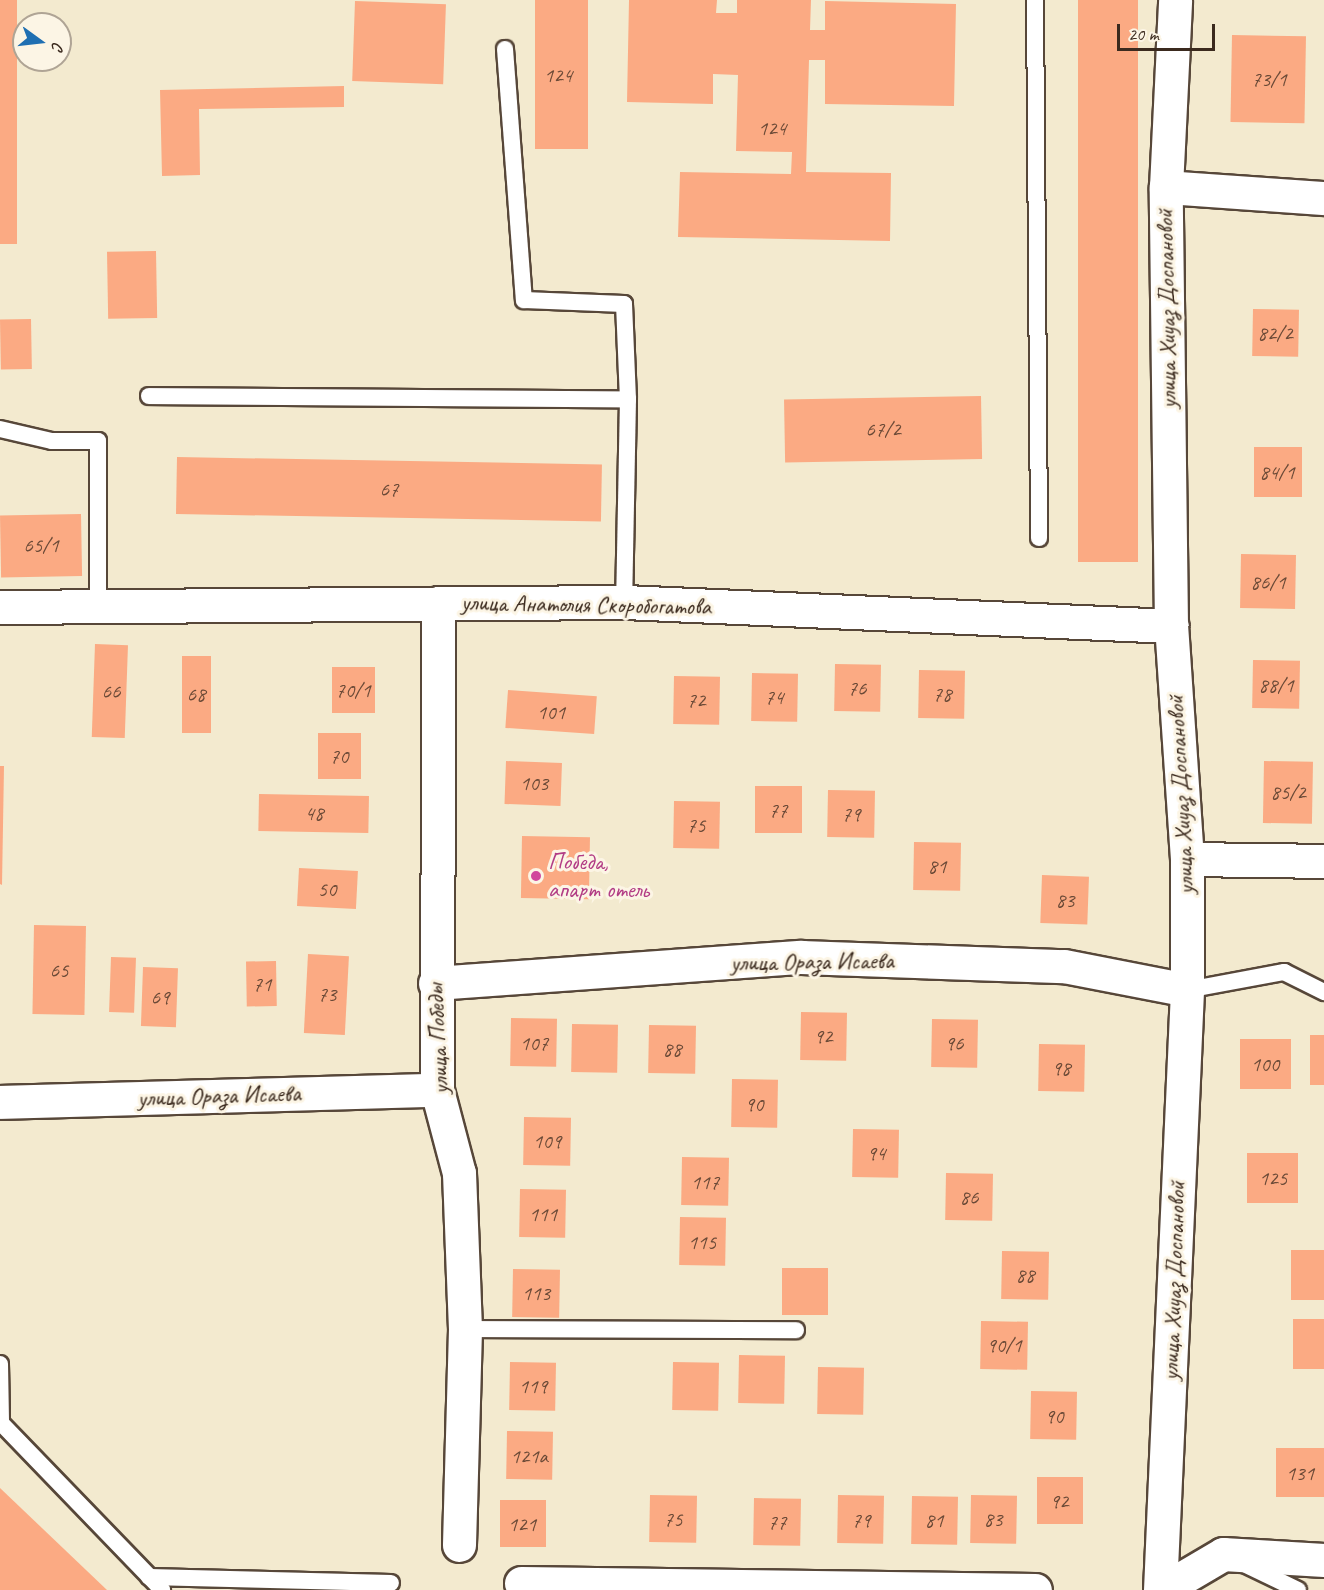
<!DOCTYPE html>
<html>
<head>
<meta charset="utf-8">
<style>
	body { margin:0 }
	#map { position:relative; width:1324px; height:1590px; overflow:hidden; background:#f3eacf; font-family:Caveat,sans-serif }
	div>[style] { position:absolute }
	.building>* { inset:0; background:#fbaa83; transform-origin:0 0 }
	.roads { filter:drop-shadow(2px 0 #574739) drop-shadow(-2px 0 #574739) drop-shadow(0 2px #574739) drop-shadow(0 -2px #574739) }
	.lane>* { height:16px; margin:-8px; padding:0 8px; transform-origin:8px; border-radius:8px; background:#fff }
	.street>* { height:33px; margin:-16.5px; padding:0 16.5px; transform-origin:16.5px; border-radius:16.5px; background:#fff }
	.dots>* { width:16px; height:16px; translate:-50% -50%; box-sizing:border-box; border:3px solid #fcf5e5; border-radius:50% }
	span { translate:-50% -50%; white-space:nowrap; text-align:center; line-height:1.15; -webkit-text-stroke:6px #fcf5e5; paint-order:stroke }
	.number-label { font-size:21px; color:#6b4a37 }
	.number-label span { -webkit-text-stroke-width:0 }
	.street-label { font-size:24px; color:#3b2a1e }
	.hotel-label { font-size:24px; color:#b23c85 }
	.left { translate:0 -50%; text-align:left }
	.north { position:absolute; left:12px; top:12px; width:60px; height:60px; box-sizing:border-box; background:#fcf5e5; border:2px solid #afa495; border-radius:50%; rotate:105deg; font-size:16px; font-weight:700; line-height:24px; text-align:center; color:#3b2a1e }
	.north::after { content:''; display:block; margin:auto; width:21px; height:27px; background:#1f6fb2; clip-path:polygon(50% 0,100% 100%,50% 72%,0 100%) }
	.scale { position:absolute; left:1117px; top:24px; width:98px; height:27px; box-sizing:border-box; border:3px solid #3b2a1e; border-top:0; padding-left:8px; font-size:18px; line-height:21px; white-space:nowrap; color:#3b2a1e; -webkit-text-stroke:4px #fcf5e5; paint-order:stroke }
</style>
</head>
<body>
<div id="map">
	<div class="building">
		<div style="left:0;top:0;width:17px;height:244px"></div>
		<div style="left:535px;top:0;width:53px;height:149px"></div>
		<div style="clip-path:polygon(629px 0,717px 0,716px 13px,737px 13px,737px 0,811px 0,810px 30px,825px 30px,825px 1px,956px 4px,954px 106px,825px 104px,825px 60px,809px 60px,806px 172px,891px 173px,890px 241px,678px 237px,680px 172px,791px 174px,792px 152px,736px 151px,738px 75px,713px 74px,713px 104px,627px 102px)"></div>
		<div style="left:1078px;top:0;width:60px;height:562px"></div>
		<div style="left:355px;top:1px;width:91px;height:80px;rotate:2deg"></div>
		<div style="left:1232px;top:35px;width:74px;height:87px;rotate:1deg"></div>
		<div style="clip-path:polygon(344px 86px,344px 107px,199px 109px,200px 175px,162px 176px,160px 90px)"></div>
		<div style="left:156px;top:251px;width:67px;height:49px;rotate:89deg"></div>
		<div style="left:1253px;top:309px;width:46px;height:47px;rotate:1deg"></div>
		<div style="left:31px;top:319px;width:50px;height:31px;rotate:89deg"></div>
		<div style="left:981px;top:396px;width:63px;height:197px;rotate:89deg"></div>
		<div style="left:1254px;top:447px;width:48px;height:50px"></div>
		<div style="left:177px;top:457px;width:425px;height:57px;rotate:1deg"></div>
		<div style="left:81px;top:514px;width:62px;height:81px;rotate:89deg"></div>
		<div style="left:1241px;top:554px;width:55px;height:54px;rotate:1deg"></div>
		<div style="left:95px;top:644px;width:33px;height:93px;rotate:2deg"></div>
		<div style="left:182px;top:656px;width:29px;height:77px"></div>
		<div style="left:1253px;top:660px;width:47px;height:48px;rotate:1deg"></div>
		<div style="left:835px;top:664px;width:46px;height:47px;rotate:1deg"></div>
		<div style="left:332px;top:667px;width:43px;height:46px"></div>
		<div style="left:919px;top:670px;width:46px;height:48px;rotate:1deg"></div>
		<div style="left:752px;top:673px;width:46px;height:48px;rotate:1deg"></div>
		<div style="left:674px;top:676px;width:46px;height:48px;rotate:1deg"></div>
		<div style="left:508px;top:690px;width:89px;height:38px;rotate:4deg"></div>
		<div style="left:318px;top:733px;width:43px;height:46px"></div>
		<div style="left:506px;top:761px;width:56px;height:43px;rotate:2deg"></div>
		<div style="left:1264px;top:761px;width:49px;height:62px;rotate:1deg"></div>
		<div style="clip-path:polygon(0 766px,4px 766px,2px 885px,0 884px)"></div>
		<div style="left:755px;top:786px;width:47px;height:47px"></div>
		<div style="left:828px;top:790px;width:47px;height:47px;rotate:1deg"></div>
		<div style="left:259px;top:794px;width:110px;height:37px;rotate:1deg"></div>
		<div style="left:674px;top:801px;width:46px;height:47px;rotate:1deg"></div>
		<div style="left:522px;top:836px;width:68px;height:62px;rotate:1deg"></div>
		<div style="left:914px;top:842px;width:47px;height:48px;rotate:1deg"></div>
		<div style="left:299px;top:868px;width:59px;height:38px;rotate:3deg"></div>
		<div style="left:1042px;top:875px;width:47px;height:48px;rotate:2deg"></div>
		<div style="left:34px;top:925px;width:52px;height:89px;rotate:1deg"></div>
		<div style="left:308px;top:954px;width:41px;height:79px;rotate:3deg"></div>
		<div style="left:111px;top:957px;width:25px;height:55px;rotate:2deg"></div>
		<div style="left:276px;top:961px;width:45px;height:30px;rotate:89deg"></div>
		<div style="left:143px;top:967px;width:35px;height:59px;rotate:2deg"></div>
		<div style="left:801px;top:1012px;width:46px;height:48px;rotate:1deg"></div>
		<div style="left:511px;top:1018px;width:46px;height:48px;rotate:1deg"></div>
		<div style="left:932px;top:1019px;width:46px;height:48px;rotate:1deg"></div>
		<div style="left:572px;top:1024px;width:46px;height:48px;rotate:1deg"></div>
		<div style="left:649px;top:1025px;width:47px;height:48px;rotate:1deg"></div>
		<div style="left:1324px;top:1035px;width:50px;height:14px;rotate:90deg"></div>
		<div style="left:1240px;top:1039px;width:51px;height:50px"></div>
		<div style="left:1039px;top:1044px;width:46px;height:47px;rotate:1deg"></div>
		<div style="left:732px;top:1079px;width:46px;height:48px;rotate:1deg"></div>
		<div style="left:524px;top:1117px;width:47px;height:48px;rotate:1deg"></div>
		<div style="left:853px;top:1129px;width:46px;height:48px;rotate:1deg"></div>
		<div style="left:1247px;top:1153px;width:51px;height:50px"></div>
		<div style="left:682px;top:1157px;width:47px;height:48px;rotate:1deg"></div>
		<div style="left:946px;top:1173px;width:47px;height:47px;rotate:1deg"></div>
		<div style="left:520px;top:1189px;width:46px;height:48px;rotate:1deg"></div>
		<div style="left:680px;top:1217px;width:46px;height:48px;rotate:1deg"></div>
		<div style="left:1324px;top:1250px;width:50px;height:33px;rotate:90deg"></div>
		<div style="left:1002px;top:1251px;width:47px;height:48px;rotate:1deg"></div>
		<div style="left:782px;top:1268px;width:46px;height:47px"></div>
		<div style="left:513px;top:1269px;width:47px;height:48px;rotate:1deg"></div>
		<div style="left:1324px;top:1319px;width:50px;height:31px;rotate:90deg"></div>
		<div style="left:981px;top:1321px;width:47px;height:48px;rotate:1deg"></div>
		<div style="left:739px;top:1355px;width:46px;height:48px;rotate:1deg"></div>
		<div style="left:510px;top:1362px;width:46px;height:48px;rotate:1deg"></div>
		<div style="left:673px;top:1362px;width:46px;height:48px;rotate:1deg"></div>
		<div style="left:818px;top:1367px;width:46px;height:47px;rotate:1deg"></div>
		<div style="left:1031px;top:1391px;width:46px;height:48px;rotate:1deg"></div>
		<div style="left:507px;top:1431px;width:46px;height:48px;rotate:1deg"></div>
		<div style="left:1276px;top:1448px;width:48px;height:49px"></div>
		<div style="left:1037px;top:1477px;width:46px;height:47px"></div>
		<div style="clip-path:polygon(0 1488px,107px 1590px,0 1590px)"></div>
		<div style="left:650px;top:1495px;width:47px;height:47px;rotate:1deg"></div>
		<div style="left:838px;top:1495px;width:46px;height:48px;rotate:1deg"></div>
		<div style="left:971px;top:1495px;width:46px;height:48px;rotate:1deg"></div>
		<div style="left:912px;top:1496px;width:46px;height:48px;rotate:1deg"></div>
		<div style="left:754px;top:1498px;width:47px;height:47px;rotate:1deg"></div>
		<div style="left:500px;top:1500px;width:46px;height:47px"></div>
	</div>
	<div class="roads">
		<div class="lane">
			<div style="left:1035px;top:0;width:538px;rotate:89.57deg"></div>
			<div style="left:505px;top:49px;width:252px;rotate:85.7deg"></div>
			<div style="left:524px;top:300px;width:100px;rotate:2.3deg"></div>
			<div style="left:624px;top:304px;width:95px;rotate:87.6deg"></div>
			<div style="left:149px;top:396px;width:479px;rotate:0.4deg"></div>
			<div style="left:628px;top:399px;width:203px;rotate:91.1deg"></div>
			<div style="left:0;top:429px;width:53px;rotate:13deg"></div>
			<div style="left:52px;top:441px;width:46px"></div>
			<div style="left:98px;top:441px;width:164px;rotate:90deg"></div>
			<div style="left:1187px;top:990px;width:99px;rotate:-10.5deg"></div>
			<div style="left:1284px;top:972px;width:45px;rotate:26.6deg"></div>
			<div style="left:465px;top:1329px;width:331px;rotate:0.2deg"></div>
			<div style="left:0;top:1364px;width:59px;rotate:89deg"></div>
			<div style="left:1px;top:1423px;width:232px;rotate:46deg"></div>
			<div style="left:1242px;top:1563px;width:62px;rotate:25.7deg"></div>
			<div style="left:149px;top:1577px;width:242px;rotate:1.4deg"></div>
		</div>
		<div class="street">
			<div style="left:1166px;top:187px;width:158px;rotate:4deg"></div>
			<div style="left:438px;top:603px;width:487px;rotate:90.1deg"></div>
			<div style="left:437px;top:1090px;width:86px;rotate:75.2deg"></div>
			<div style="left:459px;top:1173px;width:156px;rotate:87.8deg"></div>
			<div style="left:465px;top:1329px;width:216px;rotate:91.6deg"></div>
			<div style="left:0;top:607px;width:624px;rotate:-0.46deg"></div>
			<div style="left:624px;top:602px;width:548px;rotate:2.51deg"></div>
			<div style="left:1187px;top:859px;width:137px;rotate:0.8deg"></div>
			<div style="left:435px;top:983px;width:367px;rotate:-4.1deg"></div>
			<div style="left:801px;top:957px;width:263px;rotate:2deg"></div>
			<div style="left:1064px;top:966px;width:125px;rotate:11deg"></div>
			<div style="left:0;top:1102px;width:437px;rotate:-1.6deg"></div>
			<div style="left:521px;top:1583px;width:514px;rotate:0.78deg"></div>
			<div style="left:1160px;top:1590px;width:601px;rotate:-87.42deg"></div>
			<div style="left:1187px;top:990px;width:131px;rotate:-90deg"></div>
			<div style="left:1187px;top:859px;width:234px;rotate:-93.9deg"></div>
			<div style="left:1171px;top:626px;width:439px;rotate:-90.7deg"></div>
			<div style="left:1166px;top:187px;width:187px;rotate:-87.2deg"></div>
			<div style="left:1162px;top:1590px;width:71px;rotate:-30.5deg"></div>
			<div style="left:1223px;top:1554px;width:101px;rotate:3.4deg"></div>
		</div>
	</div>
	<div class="dots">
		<div style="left:536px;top:876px;background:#d1479c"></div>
	</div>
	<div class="number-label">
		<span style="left:558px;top:75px">124</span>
		<span style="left:1269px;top:79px">73/1</span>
		<span style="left:772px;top:128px">124</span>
		<span style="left:1275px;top:333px">82/2</span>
		<span style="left:883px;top:429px">67/2</span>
		<span style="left:1277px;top:472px">84/1</span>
		<span style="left:389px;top:489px">67</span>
		<span style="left:41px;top:545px">65/1</span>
		<span style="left:1268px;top:582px">86/1</span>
		<span style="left:1276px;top:685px">88/1</span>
		<span style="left:857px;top:688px">76</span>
		<span style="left:353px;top:690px">70/1</span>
		<span style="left:111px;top:691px">66</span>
		<span style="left:196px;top:694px">68</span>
		<span style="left:942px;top:694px">78</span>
		<span style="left:774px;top:697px">74</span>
		<span style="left:696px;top:700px">72</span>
		<span style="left:551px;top:712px">101</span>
		<span style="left:339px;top:756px">70</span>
		<span style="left:534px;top:783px">103</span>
		<span style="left:1288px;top:792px">85/2</span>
		<span style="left:778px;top:810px">77</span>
		<span style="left:314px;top:813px">48</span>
		<span style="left:851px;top:814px">79</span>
		<span style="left:696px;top:825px">75</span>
		<span style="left:937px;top:866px">81</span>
		<span style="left:327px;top:889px">50</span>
		<span style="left:1065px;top:900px">83</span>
		<span style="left:59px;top:970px">65</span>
		<span style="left:262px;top:984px">71</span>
		<span style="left:327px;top:994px">73</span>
		<span style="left:160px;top:997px">69</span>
		<span style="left:823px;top:1036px">92</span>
		<span style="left:534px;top:1043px">107</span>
		<span style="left:954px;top:1043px">96</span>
		<span style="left:672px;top:1049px">88</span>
		<span style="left:1265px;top:1064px">100</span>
		<span style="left:1061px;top:1068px">98</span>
		<span style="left:754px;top:1104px">90</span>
		<span style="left:547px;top:1141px">109</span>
		<span style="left:876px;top:1153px">94</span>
		<span style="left:1273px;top:1178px">125</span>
		<span style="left:705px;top:1182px">117</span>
		<span style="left:969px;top:1197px">86</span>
		<span style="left:543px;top:1214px">111</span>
		<span style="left:702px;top:1242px">115</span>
		<span style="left:1025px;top:1275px">88</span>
		<span style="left:536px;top:1293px">113</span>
		<span style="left:1004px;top:1345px">90/1</span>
		<span style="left:533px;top:1386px">119</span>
		<span style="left:1054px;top:1416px">90</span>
		<span style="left:529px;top:1456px">121а</span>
		<span style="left:1300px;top:1473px">131</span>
		<span style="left:1059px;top:1501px">92</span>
		<span style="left:673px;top:1519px">75</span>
		<span style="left:993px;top:1519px">83</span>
		<span style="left:861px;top:1520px">79</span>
		<span style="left:934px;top:1520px">81</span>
		<span style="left:777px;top:1522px">77</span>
		<span style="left:522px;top:1524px">121</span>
	</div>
	<div class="street-label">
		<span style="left:1167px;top:309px;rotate:-91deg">улица Хиуаз Доспановой</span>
		<span style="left:586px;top:605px;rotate:1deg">улица Анатолия Скоробогатова</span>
		<span style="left:1181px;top:795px;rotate:-93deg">улица Хиуаз Доспановой</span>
		<span style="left:812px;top:962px;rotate:-1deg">улица Ораза Исаева</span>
		<span style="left:438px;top:1039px;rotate:-93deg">улица Победы</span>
		<span style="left:219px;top:1096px;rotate:-2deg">улица Ораза Исаева</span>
		<span style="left:1174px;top:1281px;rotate:-88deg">улица Хиуаз Доспановой</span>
	</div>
	<div class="hotel-label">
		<span class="left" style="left:548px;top:876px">Победа,<br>апарт отель</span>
	</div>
	<div class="north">С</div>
	<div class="scale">20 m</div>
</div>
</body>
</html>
